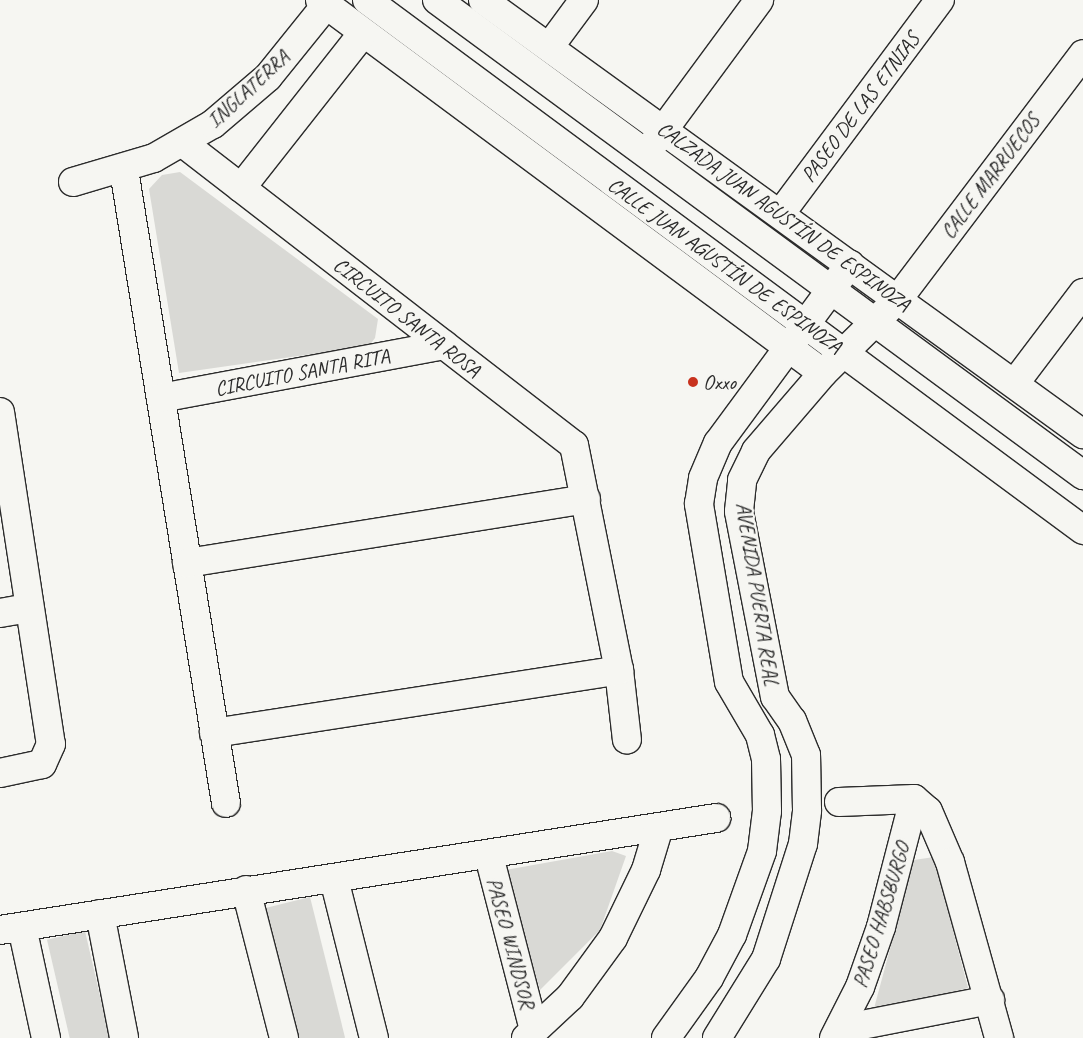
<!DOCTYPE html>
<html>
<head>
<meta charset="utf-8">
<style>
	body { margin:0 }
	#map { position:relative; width:1083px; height:1038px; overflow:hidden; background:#f6f6f2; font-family:Caveat,sans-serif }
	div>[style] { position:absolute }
	.green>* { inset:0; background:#d9d9d5; transform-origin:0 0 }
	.roads { filter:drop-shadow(1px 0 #2b2b2b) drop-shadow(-1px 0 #2b2b2b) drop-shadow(0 1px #2b2b2b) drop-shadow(0 -1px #2b2b2b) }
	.minor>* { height:28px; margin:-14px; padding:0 14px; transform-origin:14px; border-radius:14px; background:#f6f6f2 }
	.major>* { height:28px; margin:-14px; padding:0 14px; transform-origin:14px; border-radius:14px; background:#f6f6f2 }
	.dots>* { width:14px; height:14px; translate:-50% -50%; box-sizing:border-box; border:2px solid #f6f6f2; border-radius:50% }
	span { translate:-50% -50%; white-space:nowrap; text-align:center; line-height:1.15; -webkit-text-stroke:4.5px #f6f6f2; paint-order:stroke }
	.street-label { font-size:21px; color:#2b2b2b }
	.poi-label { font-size:21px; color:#2b2b2b }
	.left { translate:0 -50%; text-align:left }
</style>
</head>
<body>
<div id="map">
	<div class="green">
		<div style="clip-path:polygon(180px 172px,378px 319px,375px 338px,369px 346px,179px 373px,149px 189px,162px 175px)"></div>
		<div style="clip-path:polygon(612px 851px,626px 856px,600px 930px,540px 990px,505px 870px)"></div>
		<div style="clip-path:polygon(934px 857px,968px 988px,873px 1012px,914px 860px)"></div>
		<div style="left:310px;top:897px;width:145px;height:51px;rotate:76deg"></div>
		<div style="left:85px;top:931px;width:110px;height:39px;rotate:77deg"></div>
	</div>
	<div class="roads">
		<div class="minor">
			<div style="left:320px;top:0;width:626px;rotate:36.56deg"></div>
			<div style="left:483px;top:0;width:741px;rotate:35.88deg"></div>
			<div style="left:550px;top:46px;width:57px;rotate:-53.5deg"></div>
			<div style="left:183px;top:143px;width:494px;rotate:37.7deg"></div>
			<div style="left:574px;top:445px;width:229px;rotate:78.7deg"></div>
			<div style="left:619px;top:670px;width:70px;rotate:83.5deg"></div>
			<div style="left:653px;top:144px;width:179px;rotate:-53.6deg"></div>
			<div style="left:124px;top:170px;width:641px;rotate:80.85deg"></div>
			<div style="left:73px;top:182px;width:84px;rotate:-16.5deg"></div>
			<div style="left:154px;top:158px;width:68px;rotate:-30deg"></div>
			<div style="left:213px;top:124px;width:72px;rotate:-40.5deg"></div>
			<div style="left:268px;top:77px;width:92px;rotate:-51.1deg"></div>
			<div style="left:241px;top:188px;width:196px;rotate:-51.8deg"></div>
			<div style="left:781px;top:213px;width:266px;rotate:-53.3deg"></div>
			<div style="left:1015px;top:383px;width:113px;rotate:-52.9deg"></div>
			<div style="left:161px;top:398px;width:288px;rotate:-10.6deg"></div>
			<div style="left:0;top:412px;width:336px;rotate:81.3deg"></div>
			<div style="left:51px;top:744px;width:22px;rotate:114deg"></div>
			<div style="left:42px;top:764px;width:43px;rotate:167.9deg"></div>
			<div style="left:187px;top:563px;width:404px;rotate:-9.1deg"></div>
			<div style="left:0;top:613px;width:28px;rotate:-10deg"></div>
			<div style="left:214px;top:733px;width:410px;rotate:-8.8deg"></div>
			<div style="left:839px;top:802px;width:75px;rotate:-2.3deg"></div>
			<div style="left:914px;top:799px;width:18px;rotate:41deg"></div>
			<div style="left:928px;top:811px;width:56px;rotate:66.7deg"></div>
			<div style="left:950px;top:862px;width:183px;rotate:74.4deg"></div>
			<div style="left:489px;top:856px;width:180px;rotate:75.5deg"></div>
			<div style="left:334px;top:879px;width:164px;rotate:75.9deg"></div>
			<div style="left:246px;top:890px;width:153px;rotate:75.6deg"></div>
			<div style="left:100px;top:914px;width:126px;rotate:79deg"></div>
			<div style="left:22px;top:927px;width:114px;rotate:77.8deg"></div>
			<div style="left:0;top:930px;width:725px;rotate:-8.89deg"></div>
			<div style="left:841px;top:1029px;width:152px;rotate:-11deg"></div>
			<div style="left:526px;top:1038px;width:60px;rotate:-43deg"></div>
			<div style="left:570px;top:997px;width:73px;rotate:-53.9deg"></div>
			<div style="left:613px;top:938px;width:76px;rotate:-64.1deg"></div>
			<div style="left:646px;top:870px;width:45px;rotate:-73.2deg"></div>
			<div style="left:666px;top:1038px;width:74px;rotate:-54.4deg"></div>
			<div style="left:709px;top:978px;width:49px;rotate:-61.9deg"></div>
			<div style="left:732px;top:935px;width:89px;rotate:-70.3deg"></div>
			<div style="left:762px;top:851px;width:40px;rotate:-82.9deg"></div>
			<div style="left:767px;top:811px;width:52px;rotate:-91.1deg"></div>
			<div style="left:766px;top:759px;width:25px;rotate:-104deg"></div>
			<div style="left:760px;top:735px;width:61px;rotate:-120.3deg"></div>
			<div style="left:729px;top:682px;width:181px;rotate:-99.6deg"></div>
			<div style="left:699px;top:504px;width:26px;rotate:-81deg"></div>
			<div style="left:703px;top:478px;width:38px;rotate:-67deg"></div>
			<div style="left:718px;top:443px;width:222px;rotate:-53.6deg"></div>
			<div style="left:717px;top:1038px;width:93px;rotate:-58.2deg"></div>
			<div style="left:766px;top:959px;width:121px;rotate:-72.2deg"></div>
			<div style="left:803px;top:844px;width:34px;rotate:-83deg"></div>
			<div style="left:807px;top:810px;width:55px;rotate:-91deg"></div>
			<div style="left:806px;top:755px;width:37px;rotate:-112deg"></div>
			<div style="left:792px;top:721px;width:29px;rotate:-125deg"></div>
			<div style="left:775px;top:697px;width:189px;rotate:-101deg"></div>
			<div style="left:739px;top:511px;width:31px;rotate:-84deg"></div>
			<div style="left:742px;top:480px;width:32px;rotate:-64deg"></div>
			<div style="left:756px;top:451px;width:103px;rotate:-49.3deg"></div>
			<div style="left:823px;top:373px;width:105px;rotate:-44.6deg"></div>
			<div style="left:898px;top:299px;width:307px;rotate:-52.9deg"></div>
			<div style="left:834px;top:1038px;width:57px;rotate:-63deg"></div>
			<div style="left:860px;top:987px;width:64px;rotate:-70.7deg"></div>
			<div style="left:881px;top:927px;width:132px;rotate:-75.5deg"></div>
		</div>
		<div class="major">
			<div style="left:367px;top:0;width:891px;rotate:36.51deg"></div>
			<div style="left:437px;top:0;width:802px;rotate:36.33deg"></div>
		</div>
	</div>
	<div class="dots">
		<div style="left:693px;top:382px;background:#c8321e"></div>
	</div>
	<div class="street-label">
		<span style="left:248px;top:89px;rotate:-43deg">INGLATERRA</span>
		<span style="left:860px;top:107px;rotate:-53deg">PASEO DE LAS ETNIAS</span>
		<span style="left:990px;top:176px;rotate:-53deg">CALLE MARRUECOS</span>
		<span style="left:784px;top:216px;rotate:36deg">CALZADA JUAN AGUSTÍN DE ESPINOZA</span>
		<span style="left:725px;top:265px;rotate:36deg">CALLE JUAN AGUSTÍN DE ESPINOZA</span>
		<span style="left:407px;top:317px;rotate:38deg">CIRCUITO SANTA ROSA</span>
		<span style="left:302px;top:372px;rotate:-11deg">CIRCUITO SANTA RITA</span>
		<span style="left:758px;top:594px;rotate:81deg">AVENIDA PUERTA REAL</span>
		<span style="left:881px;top:915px;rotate:-73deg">PASEO HABSBURGO</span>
		<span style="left:511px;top:943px;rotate:75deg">PASEO WINDSOR</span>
	</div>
	<div class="poi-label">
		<span class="left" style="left:703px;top:382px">Oxxo</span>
	</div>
</div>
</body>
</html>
